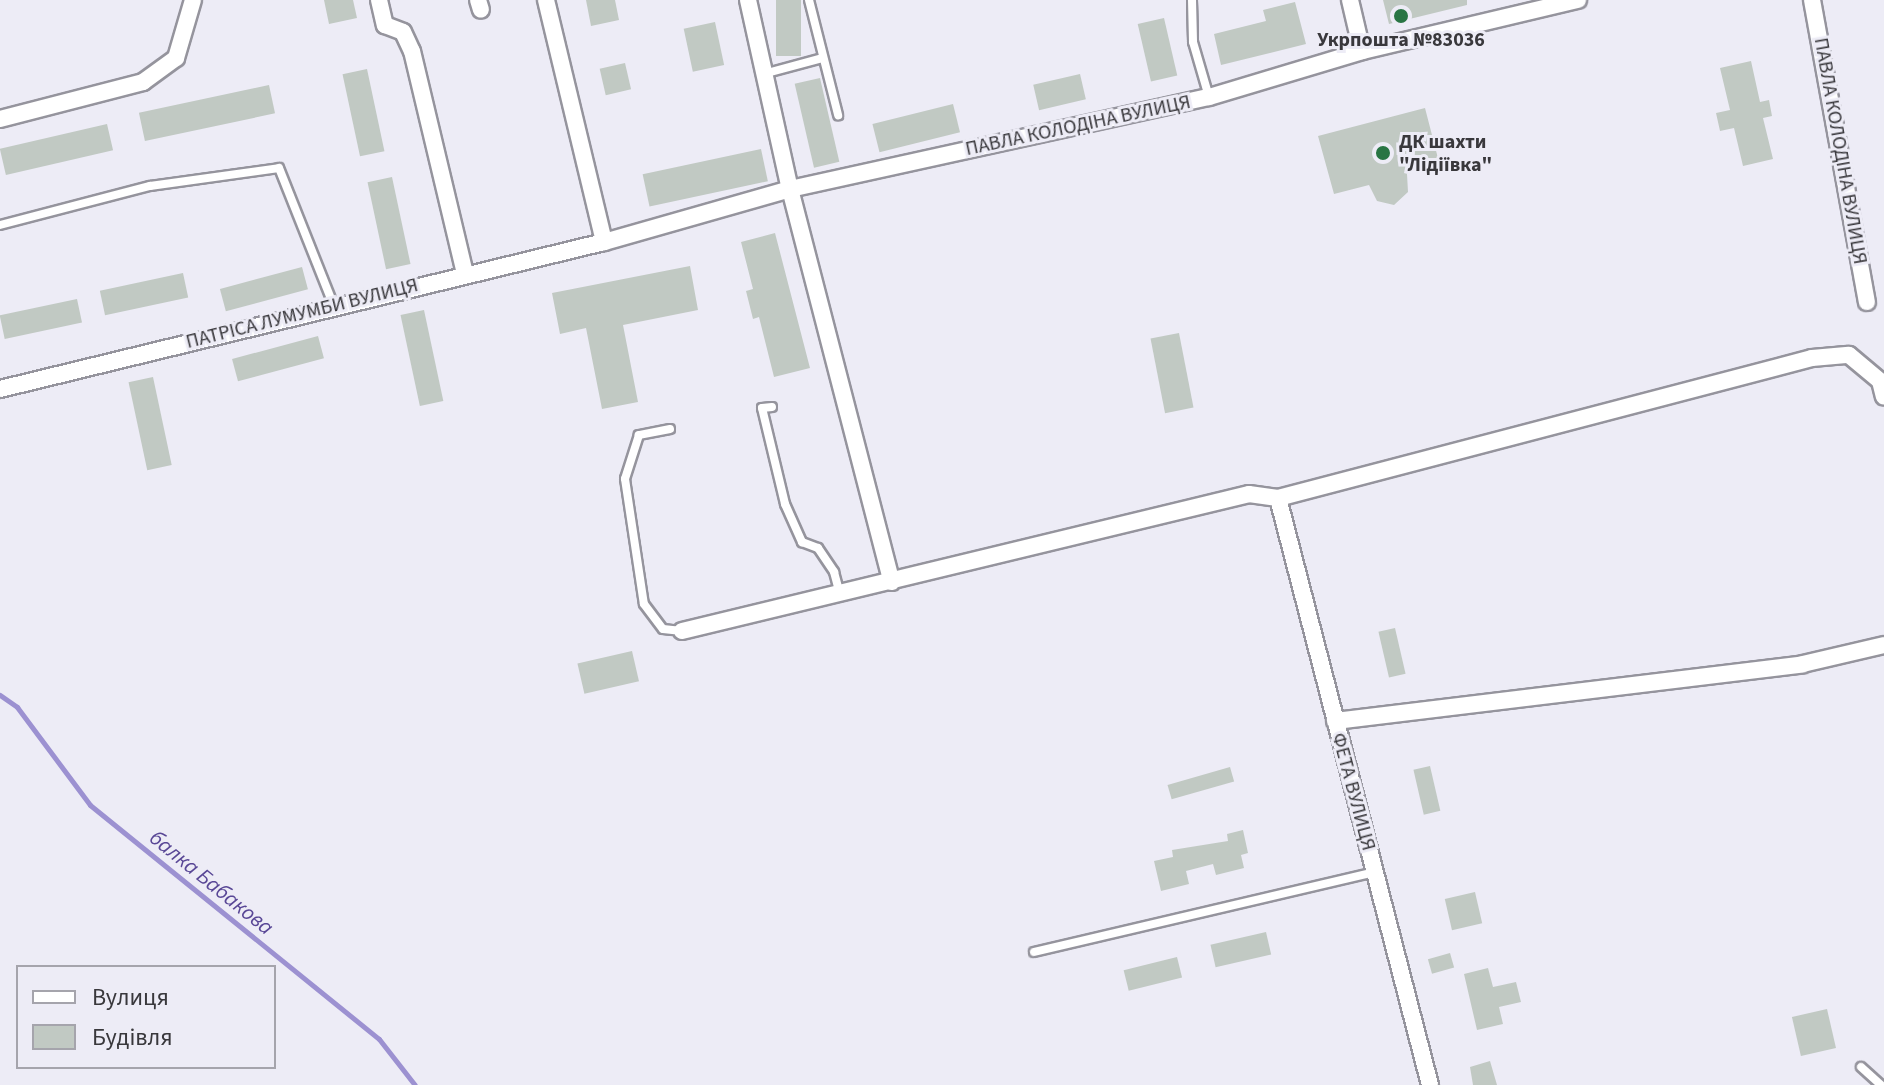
<!DOCTYPE html>
<html>
<head>
<meta charset="utf-8">
<style>
	body { margin:0 }
	#map { position:relative; width:1884px; height:1085px; overflow:hidden; background:#edecf6; font-family:"Source Sans 3",sans-serif }
	div>[style] { position:absolute }
	.stream>* { height:5px; margin:-2.5px; padding:0 2.5px; transform-origin:2.5px; border-radius:2.5px; background:#9c91d1 }
	.building>* { inset:0; background:#c1c9c3; transform-origin:0 0 }
	.roads { filter:drop-shadow(2px 0 #95949d) drop-shadow(-2px 0 #95949d) drop-shadow(0 2px #95949d) drop-shadow(0 -2px #95949d) }
	.lane>* { height:8px; margin:-4px; padding:0 4px; transform-origin:4px; border-radius:4px; background:#fff }
	.street>* { height:16px; margin:-8px; padding:0 8px; transform-origin:8px; border-radius:8px; background:#fff }
	.dots>* { width:22px; height:22px; translate:-50% -50%; box-sizing:border-box; border:4px solid #edecf6; border-radius:50% }
	span { translate:-50% -50%; white-space:nowrap; text-align:center; line-height:1.15; -webkit-text-stroke:6px #edecf6; paint-order:stroke }
	.poi-label { font-size:20px; color:#39383c; font-weight:700 }
	.left { translate:0 -50%; text-align:left }
	.street-label { font-size:20px; color:#39383c }
	.water-label { font-size:22px; color:#594796; font-style:italic }
	.legend { position:absolute; left:16px; top:965px; width:260px; height:104px; box-sizing:border-box; background:#edecf6; border:2px solid #a5a4ac; margin:0; padding:10px 14px; list-style:none; font-size:24px; color:#39383c }
	.legend li { display:flex; align-items:center; gap:16px; height:40px }
	.legend b { width:40px; border:2px solid #a5a4ac }
</style>
</head>
<body>
<div id="map">
	<div class="stream">
		<div style="left:0;top:695px;width:21px;rotate:35deg"></div>
		<div style="left:17px;top:707px;width:122px;rotate:53.3deg"></div>
		<div style="left:90px;top:805px;width:372px;rotate:39deg"></div>
		<div style="left:379px;top:1039px;width:58px;rotate:52deg"></div>
	</div>
	<div class="building">
		<div style="clip-path:polygon(324px 0,353px 0,357px 18px,329px 24px)"></div>
		<div style="clip-path:polygon(586px 0,615px 0,619px 20px,591px 26px)"></div>
		<div style="left:776px;top:0;width:25px;height:56px"></div>
		<div style="clip-path:polygon(1383px 0,1467px 0,1467px 5px,1389px 24px)"></div>
		<div style="clip-path:polygon(1295px 2px,1306px 44px,1221px 65px,1214px 34px,1266px 21px,1263px 10px)"></div>
		<div style="left:1164px;top:18px;width:59px;height:27px;rotate:77deg"></div>
		<div style="left:715px;top:22px;width:44px;height:32px;rotate:78deg"></div>
		<div style="clip-path:polygon(1751px 61px,1760px 102px,1769px 100px,1772px 116px,1763px 118px,1773px 159px,1743px 166px,1734px 128px,1720px 131px,1716px 113px,1730px 110px,1720px 68px)"></div>
		<div style="left:625px;top:63px;width:27px;height:26px;rotate:77deg"></div>
		<div style="left:367px;top:69px;width:84px;height:25px;rotate:78deg"></div>
		<div style="left:1080px;top:74px;width:26px;height:48px;rotate:77deg"></div>
		<div style="left:820px;top:78px;width:86px;height:26px;rotate:77deg"></div>
		<div style="left:269px;top:85px;width:29px;height:133px;rotate:78deg"></div>
		<div style="left:953px;top:104px;width:29px;height:83px;rotate:76deg"></div>
		<div style="clip-path:polygon(1425px 108px,1440px 166px,1407px 174px,1408px 192px,1394px 205px,1377px 201px,1369px 185px,1334px 194px,1318px 136px)"></div>
		<div style="left:107px;top:124px;width:27px;height:110px;rotate:77deg"></div>
		<div style="left:761px;top:149px;width:33px;height:121px;rotate:78deg"></div>
		<div style="left:392px;top:177px;width:89px;height:25px;rotate:78deg"></div>
		<div style="clip-path:polygon(775px 233px,810px 368px,774px 377px,759px 317px,753px 319px,746px 291px,753px 289px,741px 242px)"></div>
		<div style="clip-path:polygon(690px 266px,698px 310px,623px 325px,638px 402px,602px 409px,586px 328px,560px 334px,552px 293px)"></div>
		<div style="left:302px;top:267px;width:23px;height:85px;rotate:75deg"></div>
		<div style="left:183px;top:273px;width:25px;height:85px;rotate:78deg"></div>
		<div style="left:77px;top:299px;width:24px;height:79px;rotate:78deg"></div>
		<div style="left:424px;top:310px;width:93px;height:24px;rotate:78deg"></div>
		<div style="left:1179px;top:333px;width:76px;height:29px;rotate:79deg"></div>
		<div style="left:318px;top:336px;width:23px;height:89px;rotate:75deg"></div>
		<div style="left:153px;top:377px;width:90px;height:25px;rotate:78deg"></div>
		<div style="left:1395px;top:628px;width:47px;height:17px;rotate:77deg"></div>
		<div style="left:632px;top:651px;width:31px;height:56px;rotate:77deg"></div>
		<div style="left:1430px;top:766px;width:46px;height:17px;rotate:77deg"></div>
		<div style="left:1230px;top:767px;width:15px;height:65px;rotate:74deg"></div>
		<div style="clip-path:polygon(1243px 830px,1248px 853px,1241px 855px,1244px 868px,1216px 875px,1213px 864px,1186px 871px,1189px 884px,1161px 891px,1154px 861px,1173px 857px,1172px 850px,1228px 841px,1227px 834px)"></div>
		<div style="left:1475px;top:892px;width:32px;height:31px;rotate:77deg"></div>
		<div style="left:1266px;top:932px;width:23px;height:57px;rotate:77deg"></div>
		<div style="left:1450px;top:953px;width:15px;height:23px;rotate:74deg"></div>
		<div style="left:1177px;top:957px;width:21px;height:55px;rotate:76deg"></div>
		<div style="clip-path:polygon(1488px 968px,1493px 987px,1516px 982px,1521px 1002px,1499px 1007px,1503px 1024px,1477px 1030px,1464px 974px)"></div>
		<div style="left:1827px;top:1009px;width:40px;height:36px;rotate:77deg"></div>
		<div style="clip-path:polygon(1490px 1061px,1497px 1085px,1473px 1085px,1470px 1067px)"></div>
	</div>
	<div class="roads">
		<div class="lane">
			<div style="left:809px;top:0;width:119px;rotate:75.8deg"></div>
			<div style="left:1192px;top:0;width:42px;rotate:88.6deg"></div>
			<div style="left:1193px;top:42px;width:57px;rotate:73.8deg"></div>
			<div style="left:767px;top:73px;width:58px;rotate:-15deg"></div>
			<div style="left:0;top:225px;width:155px;rotate:-14.6deg"></div>
			<div style="left:150px;top:186px;width:130px;rotate:-7.9deg"></div>
			<div style="left:279px;top:168px;width:149px;rotate:68.3deg"></div>
			<div style="left:772px;top:407px;width:10px;rotate:174deg"></div>
			<div style="left:762px;top:408px;width:99px;rotate:76.5deg"></div>
			<div style="left:785px;top:504px;width:42px;rotate:65.9deg"></div>
			<div style="left:802px;top:542px;width:17px;rotate:21deg"></div>
			<div style="left:818px;top:548px;width:29px;rotate:56deg"></div>
			<div style="left:834px;top:572px;width:23px;rotate:75deg"></div>
			<div style="left:670px;top:429px;width:32px;rotate:169deg"></div>
			<div style="left:639px;top:435px;width:46px;rotate:107.7deg"></div>
			<div style="left:625px;top:479px;width:126px;rotate:81.4deg"></div>
			<div style="left:644px;top:604px;width:31px;rotate:53deg"></div>
			<div style="left:663px;top:629px;width:19px;rotate:6deg"></div>
			<div style="left:1034px;top:952px;width:349px;rotate:-13.2deg"></div>
			<div style="left:1861px;top:1067px;width:27px;rotate:42deg"></div>
		</div>
		<div class="street">
			<div style="left:379px;top:0;width:26px;rotate:77deg"></div>
			<div style="left:385px;top:25px;width:19px;rotate:21deg"></div>
			<div style="left:403px;top:32px;width:21px;rotate:65deg"></div>
			<div style="left:412px;top:51px;width:228px;rotate:76.6deg"></div>
			<div style="left:478px;top:0;width:10px;rotate:73deg"></div>
			<div style="left:546px;top:0;width:249px;rotate:76.5deg"></div>
			<div style="left:748px;top:0;width:194px;rotate:77.5deg"></div>
			<div style="left:790px;top:189px;width:406px;rotate:75.5deg"></div>
			<div style="left:1350px;top:0;width:52px;rotate:76.8deg"></div>
			<div style="left:1812px;top:0;width:307px;rotate:79.7deg"></div>
			<div style="left:0;top:119px;width:148px;rotate:-14.5deg"></div>
			<div style="left:143px;top:82px;width:41px;rotate:-36deg"></div>
			<div style="left:176px;top:58px;width:60px;rotate:-73.7deg"></div>
			<div style="left:0;top:389px;width:622px;rotate:-13.68deg"></div>
			<div style="left:604px;top:242px;width:193px;rotate:-15.9deg"></div>
			<div style="left:790px;top:189px;width:429px;rotate:-12.4deg"></div>
			<div style="left:1209px;top:97px;width:160px;rotate:-16.7deg"></div>
			<div style="left:1362px;top:51px;width:222px;rotate:-13.3deg"></div>
			<div style="left:1278px;top:498px;width:606px;rotate:75.48deg"></div>
			<div style="left:682px;top:631px;width:583px;rotate:-13.58deg"></div>
			<div style="left:1249px;top:494px;width:29px;rotate:8deg"></div>
			<div style="left:1278px;top:498px;width:552px;rotate:-14.69deg"></div>
			<div style="left:1812px;top:358px;width:37px;rotate:-5deg"></div>
			<div style="left:1849px;top:355px;width:40px;rotate:40deg"></div>
			<div style="left:1880px;top:381px;width:16px;rotate:76deg"></div>
			<div style="left:1335px;top:721px;width:471px;rotate:-6.9deg"></div>
			<div style="left:1803px;top:664px;width:83px;rotate:-13.2deg"></div>
		</div>
	</div>
	<div class="dots">
		<div style="left:1401px;top:16px;background:#297544"></div>
		<div style="left:1383px;top:153px;background:#297544"></div>
	</div>
	<div class="poi-label">
		<span style="left:1401px;top:40px">Укрпошта №83036</span>
		<span class="left" style="left:1399px;top:154px">ДК шахти<br>"Лідіївка"</span>
	</div>
	<div class="street-label">
		<span style="left:1078px;top:126px;rotate:-12deg">ПАВЛА КОЛОДІНА ВУЛИЦЯ</span>
		<span style="left:1840px;top:151px;rotate:80deg">ПАВЛА КОЛОДІНА ВУЛИЦЯ</span>
		<span style="left:302px;top:314px;rotate:-14deg">ПАТРІСА ЛУМУМБИ ВУЛИЦЯ</span>
		<span style="left:1353px;top:792px;rotate:75deg">ФЕТА ВУЛИЦЯ</span>
	</div>
	<div class="water-label">
		<span style="left:211px;top:883px;rotate:39deg">балка Бабакова</span>
	</div>
	<ul class="legend">
	<li><b style="height:10px;background:#fff"></b>Вулиця</li>
	<li><b style="height:22px;background:#c1c9c3"></b>Будівля</li>
	</ul>
</div>
</body>
</html>
